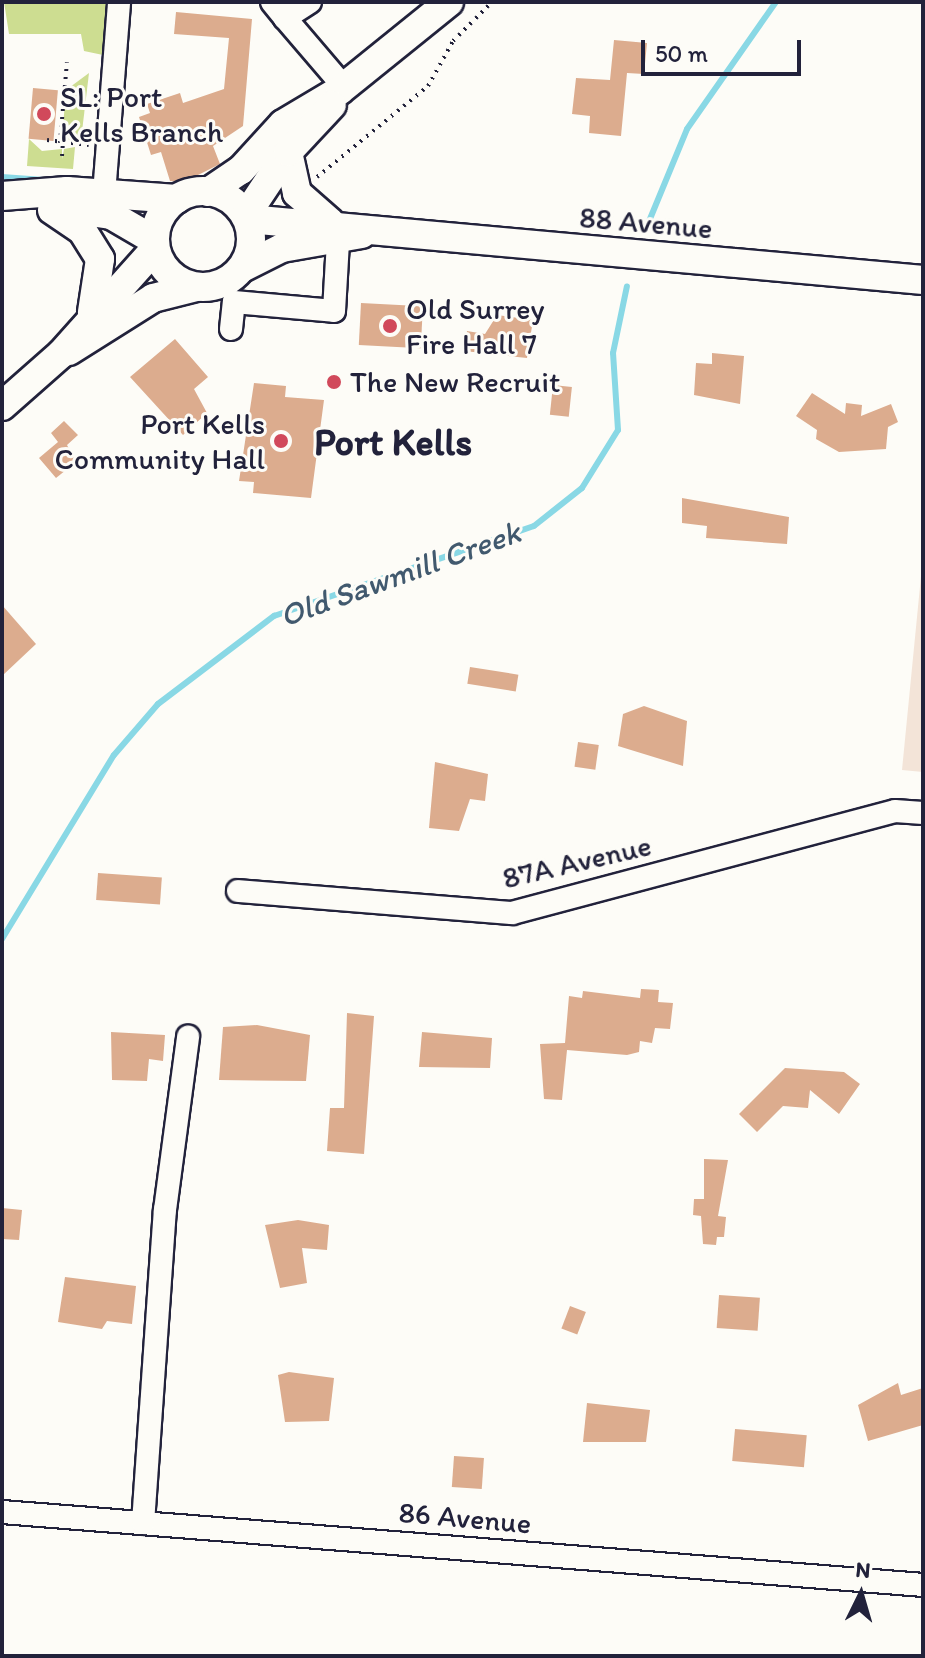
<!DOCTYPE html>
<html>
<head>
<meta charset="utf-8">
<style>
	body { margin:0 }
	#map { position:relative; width:925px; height:1658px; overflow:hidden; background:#fdfcf7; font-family:Itim,sans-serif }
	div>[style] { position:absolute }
	.built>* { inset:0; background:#f3e4d8 }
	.green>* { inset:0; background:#cddd91 }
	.stream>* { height:6px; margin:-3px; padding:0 3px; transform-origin:3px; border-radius:3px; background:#89d8e5 }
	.building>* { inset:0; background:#dcac8e; transform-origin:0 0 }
	.path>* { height:4px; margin-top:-2px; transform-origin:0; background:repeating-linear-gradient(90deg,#22223b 0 2px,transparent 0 8px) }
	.roads { filter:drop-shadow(2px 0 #22223b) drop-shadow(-2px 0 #22223b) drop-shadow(0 2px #22223b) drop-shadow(0 -2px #22223b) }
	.minor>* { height:22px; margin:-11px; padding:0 11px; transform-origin:11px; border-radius:11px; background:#fdfcf7 }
	.major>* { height:28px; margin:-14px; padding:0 14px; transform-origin:14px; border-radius:14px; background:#fdfcf7 }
	.major>.ring { margin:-14px; padding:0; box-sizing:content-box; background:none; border:28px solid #fdfcf7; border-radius:50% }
	.dots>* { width:22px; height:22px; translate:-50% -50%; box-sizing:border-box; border:4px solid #fdfcf7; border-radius:50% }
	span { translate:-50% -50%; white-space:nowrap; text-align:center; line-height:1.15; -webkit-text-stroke:6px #fdfcf7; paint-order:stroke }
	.poi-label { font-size:30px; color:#22223b }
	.left { translate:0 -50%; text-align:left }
	.right { translate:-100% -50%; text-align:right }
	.street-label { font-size:30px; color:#22223b }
	.water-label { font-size:32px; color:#41596e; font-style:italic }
	.district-label { font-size:38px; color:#22223b; font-weight:700 }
	.frame { position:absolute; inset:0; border:4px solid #22223b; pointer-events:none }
	.north { position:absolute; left:821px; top:1554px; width:80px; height:80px; -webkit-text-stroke:6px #fdfcf7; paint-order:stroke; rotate:5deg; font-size:22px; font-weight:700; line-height:32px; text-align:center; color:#22223b }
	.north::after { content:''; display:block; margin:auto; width:28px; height:36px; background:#22223b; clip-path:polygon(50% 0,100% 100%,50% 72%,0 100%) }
	.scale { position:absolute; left:641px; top:40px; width:160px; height:36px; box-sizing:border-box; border:4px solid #22223b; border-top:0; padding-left:10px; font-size:24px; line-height:28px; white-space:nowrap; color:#22223b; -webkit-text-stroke:6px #fdfcf7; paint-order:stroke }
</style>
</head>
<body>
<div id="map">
	<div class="built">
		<div style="clip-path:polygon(923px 556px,923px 772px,902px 770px)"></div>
	</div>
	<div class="green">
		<div style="clip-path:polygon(4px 2px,108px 2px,103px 55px,84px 51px,81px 34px,9px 34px)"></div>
		<div style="clip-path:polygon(89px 73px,81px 140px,62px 139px,66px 90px)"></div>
		<div style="clip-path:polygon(29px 139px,42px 151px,62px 149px,62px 159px,64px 149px,75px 147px,73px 169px,27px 166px)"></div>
	</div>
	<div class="stream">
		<div style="left:2px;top:177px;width:42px;rotate:4.1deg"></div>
		<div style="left:645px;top:231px;width:110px;rotate:-67.6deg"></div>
		<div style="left:687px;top:129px;width:155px;rotate:-55deg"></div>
		<div style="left:2px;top:939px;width:215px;rotate:-58.7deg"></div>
		<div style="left:114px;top:755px;width:67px;rotate:-49.2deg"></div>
		<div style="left:158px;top:704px;width:146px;rotate:-37.2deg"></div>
		<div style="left:274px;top:616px;width:275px;rotate:-19.1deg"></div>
		<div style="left:534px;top:526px;width:61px;rotate:-38.4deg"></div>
		<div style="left:582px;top:488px;width:68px;rotate:-58.2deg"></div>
		<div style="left:618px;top:430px;width:77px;rotate:-93.7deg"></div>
		<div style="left:613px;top:353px;width:68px;rotate:-78.2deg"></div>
	</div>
	<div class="building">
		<div style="clip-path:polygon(176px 12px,252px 19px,243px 126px,213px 146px,220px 164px,184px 182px,170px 181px,161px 152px,151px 155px,139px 117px,150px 113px,147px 104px,180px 93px,183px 103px,224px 89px,229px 38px,174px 34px)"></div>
		<div style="clip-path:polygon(614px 40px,647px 43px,644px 74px,627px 73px,621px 136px,589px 133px,590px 116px,572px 114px,576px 78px,610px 80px)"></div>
		<div style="left:33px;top:88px;width:25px;height:51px;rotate:5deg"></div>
		<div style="left:361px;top:303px;width:62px;height:42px;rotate:3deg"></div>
		<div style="clip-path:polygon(497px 315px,533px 320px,527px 358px,464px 351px,467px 331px,485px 334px)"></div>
		<div style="clip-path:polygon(175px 339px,208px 377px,194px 389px,207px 413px,183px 435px,130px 377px)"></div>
		<div style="clip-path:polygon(712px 353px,744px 356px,740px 404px,694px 395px,696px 363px,712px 364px)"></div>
		<div style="clip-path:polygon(254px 383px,286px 386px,285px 397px,324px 400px,311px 498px,253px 493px,254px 482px,239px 481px)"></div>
		<div style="left:553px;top:385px;width:19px;height:30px;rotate:6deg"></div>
		<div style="clip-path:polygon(812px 393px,845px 414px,846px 403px,862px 405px,861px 416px,891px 404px,898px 422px,888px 427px,886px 449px,839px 452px,816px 439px,817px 430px,796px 416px)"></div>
		<div style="clip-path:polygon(64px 421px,78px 435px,67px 445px,76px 462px,56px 478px,39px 458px,58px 442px,51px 433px)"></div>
		<div style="clip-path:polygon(682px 498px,789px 517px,787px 544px,706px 538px,707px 526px,682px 523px)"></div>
		<div style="clip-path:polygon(2px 605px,36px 644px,2px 676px)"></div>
		<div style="left:470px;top:667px;width:49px;height:17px;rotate:9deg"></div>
		<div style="clip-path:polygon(644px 706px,687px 721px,683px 766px,618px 746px,623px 714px)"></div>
		<div style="left:578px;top:742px;width:21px;height:25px;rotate:8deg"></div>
		<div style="clip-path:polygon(435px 762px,488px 774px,485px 801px,470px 799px,459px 831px,429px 828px)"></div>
		<div style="left:98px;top:873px;width:64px;height:27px;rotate:4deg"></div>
		<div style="clip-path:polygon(641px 989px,659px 990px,658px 1002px,673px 1003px,670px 1029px,655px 1028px,652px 1043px,640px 1041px,639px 1052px,627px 1055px,567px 1050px,562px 1100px,544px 1099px,540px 1044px,565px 1043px,569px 996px,582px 998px,583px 991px,640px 998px)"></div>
		<div style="clip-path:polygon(347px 1013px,374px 1016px,364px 1154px,327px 1151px,330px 1108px,344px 1108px)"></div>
		<div style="clip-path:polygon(257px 1025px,310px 1035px,306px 1081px,219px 1080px,223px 1027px)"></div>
		<div style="clip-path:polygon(111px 1032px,165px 1035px,163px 1061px,149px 1059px,147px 1081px,112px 1080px)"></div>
		<div style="clip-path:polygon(422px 1032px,492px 1038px,490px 1068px,419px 1067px)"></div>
		<div style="clip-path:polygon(785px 1068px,844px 1072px,860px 1084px,839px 1114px,810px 1090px,808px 1108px,783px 1106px,757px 1132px,739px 1114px)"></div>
		<div style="clip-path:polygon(704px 1159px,728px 1160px,718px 1216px,726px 1217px,724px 1237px,717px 1237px,716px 1245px,703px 1244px,701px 1216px,693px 1215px,694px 1199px,704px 1199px)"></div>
		<div style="clip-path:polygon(2px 1208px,22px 1210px,19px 1240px,2px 1239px)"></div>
		<div style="clip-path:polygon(298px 1220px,329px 1225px,327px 1250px,302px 1248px,307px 1283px,280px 1288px,265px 1225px)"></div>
		<div style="clip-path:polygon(65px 1277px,136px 1286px,132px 1324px,107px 1321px,102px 1329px,58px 1322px)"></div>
		<div style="left:719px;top:1295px;width:41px;height:33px;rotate:4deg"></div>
		<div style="left:570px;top:1306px;width:17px;height:24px;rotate:21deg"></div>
		<div style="clip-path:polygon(289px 1372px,334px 1378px,329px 1421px,285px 1422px,278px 1375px)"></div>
		<div style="clip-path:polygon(898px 1383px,901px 1395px,923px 1388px,923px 1425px,868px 1441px,858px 1405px)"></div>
		<div style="clip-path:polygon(587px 1403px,650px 1410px,646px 1442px,583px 1442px)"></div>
		<div style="left:735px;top:1429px;width:72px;height:32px;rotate:5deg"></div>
		<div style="left:454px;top:1456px;width:30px;height:31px;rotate:4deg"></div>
	</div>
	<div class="path">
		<div style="left:47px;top:140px;width:42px;rotate:6.8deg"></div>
		<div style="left:60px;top:143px;width:81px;rotate:-85.1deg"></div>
		<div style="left:62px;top:156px;width:13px;rotate:-86deg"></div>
		<div style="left:317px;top:177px;width:144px;rotate:-39.3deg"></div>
		<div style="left:428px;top:86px;width:51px;rotate:-60.9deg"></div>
		<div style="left:453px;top:41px;width:55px;rotate:-45deg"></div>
	</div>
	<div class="roads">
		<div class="minor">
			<div style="left:272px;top:2px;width:21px;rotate:51deg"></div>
			<div style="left:310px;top:2px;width:30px;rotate:147deg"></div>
			<div style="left:285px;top:18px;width:91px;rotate:49.5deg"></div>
			<div style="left:104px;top:194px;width:193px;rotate:-85.5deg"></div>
			<div style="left:231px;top:329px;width:27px;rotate:-84deg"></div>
			<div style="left:234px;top:302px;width:100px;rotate:5.1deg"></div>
			<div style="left:334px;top:311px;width:70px;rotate:-86.7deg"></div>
			<div style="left:238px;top:891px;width:275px;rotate:4.6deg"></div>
			<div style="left:512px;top:913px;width:396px;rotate:-14.9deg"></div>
			<div style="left:895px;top:811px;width:28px;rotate:4deg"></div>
			<div style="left:2px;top:1512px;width:924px;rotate:4.53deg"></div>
			<div style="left:143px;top:1523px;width:314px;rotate:-86deg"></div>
			<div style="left:165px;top:1210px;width:175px;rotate:-82.4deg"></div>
		</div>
		<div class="major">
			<div style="left:288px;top:152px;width:42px;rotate:77.6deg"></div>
			<div style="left:297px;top:193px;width:44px;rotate:41.3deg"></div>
			<div class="ring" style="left:155px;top:191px;width:68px;height:68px"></div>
			<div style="left:208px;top:192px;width:40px;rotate:-34deg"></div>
			<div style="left:241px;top:170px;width:62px;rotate:-47.6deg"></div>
			<div style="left:283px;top:124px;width:66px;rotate:-30.8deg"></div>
			<div style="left:340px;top:90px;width:140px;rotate:-38.9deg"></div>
			<div style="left:2px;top:196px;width:65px;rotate:-4.4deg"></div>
			<div style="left:67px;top:191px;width:110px;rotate:4.2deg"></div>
			<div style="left:69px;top:209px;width:42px;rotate:8.1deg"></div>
			<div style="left:111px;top:215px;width:50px;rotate:30.2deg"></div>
			<div style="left:52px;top:210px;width:36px;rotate:34deg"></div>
			<div style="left:82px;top:230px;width:34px;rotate:58deg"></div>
			<div style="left:100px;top:259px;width:54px;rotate:98.6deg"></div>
			<div style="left:246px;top:215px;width:76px;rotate:-56.3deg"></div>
			<div style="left:288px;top:152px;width:64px;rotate:-46.9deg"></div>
			<div style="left:248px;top:219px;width:678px;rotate:5.16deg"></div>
			<div style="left:242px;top:268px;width:45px;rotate:-26.6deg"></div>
			<div style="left:282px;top:248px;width:81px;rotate:-9.9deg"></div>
			<div style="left:69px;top:351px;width:99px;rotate:-32.2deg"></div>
			<div style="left:153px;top:298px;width:44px;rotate:-14.3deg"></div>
			<div style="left:2px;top:406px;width:79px;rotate:-41.4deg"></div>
			<div style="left:61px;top:354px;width:141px;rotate:-48.2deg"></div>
		</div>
	</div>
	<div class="dots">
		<div style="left:44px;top:114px;background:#d1495b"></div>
		<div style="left:390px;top:326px;background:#d1495b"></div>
		<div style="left:334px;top:382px;background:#d1495b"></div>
		<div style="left:281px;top:441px;background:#d1495b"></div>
	</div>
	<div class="poi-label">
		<span class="left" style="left:60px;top:114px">SL: Port<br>Kells Branch</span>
		<span class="left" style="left:406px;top:326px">Old Surrey<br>Fire Hall 7</span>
		<span class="left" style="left:350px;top:382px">The New Recruit</span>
		<span class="right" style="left:265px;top:441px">Port Kells<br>Community Hall</span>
	</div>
	<div class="street-label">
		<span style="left:646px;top:223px;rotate:5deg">88 Avenue</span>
		<span style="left:577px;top:862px;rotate:-13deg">87A Avenue</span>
		<span style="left:465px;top:1518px;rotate:5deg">86 Avenue</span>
	</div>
	<div class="water-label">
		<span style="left:400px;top:574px;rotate:-20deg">Old Sawmill Creek</span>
	</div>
	<div class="district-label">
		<span style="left:393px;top:443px">Port Kells</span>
	</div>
	<div class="frame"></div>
	<div class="north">N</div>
	<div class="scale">50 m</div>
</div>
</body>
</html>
